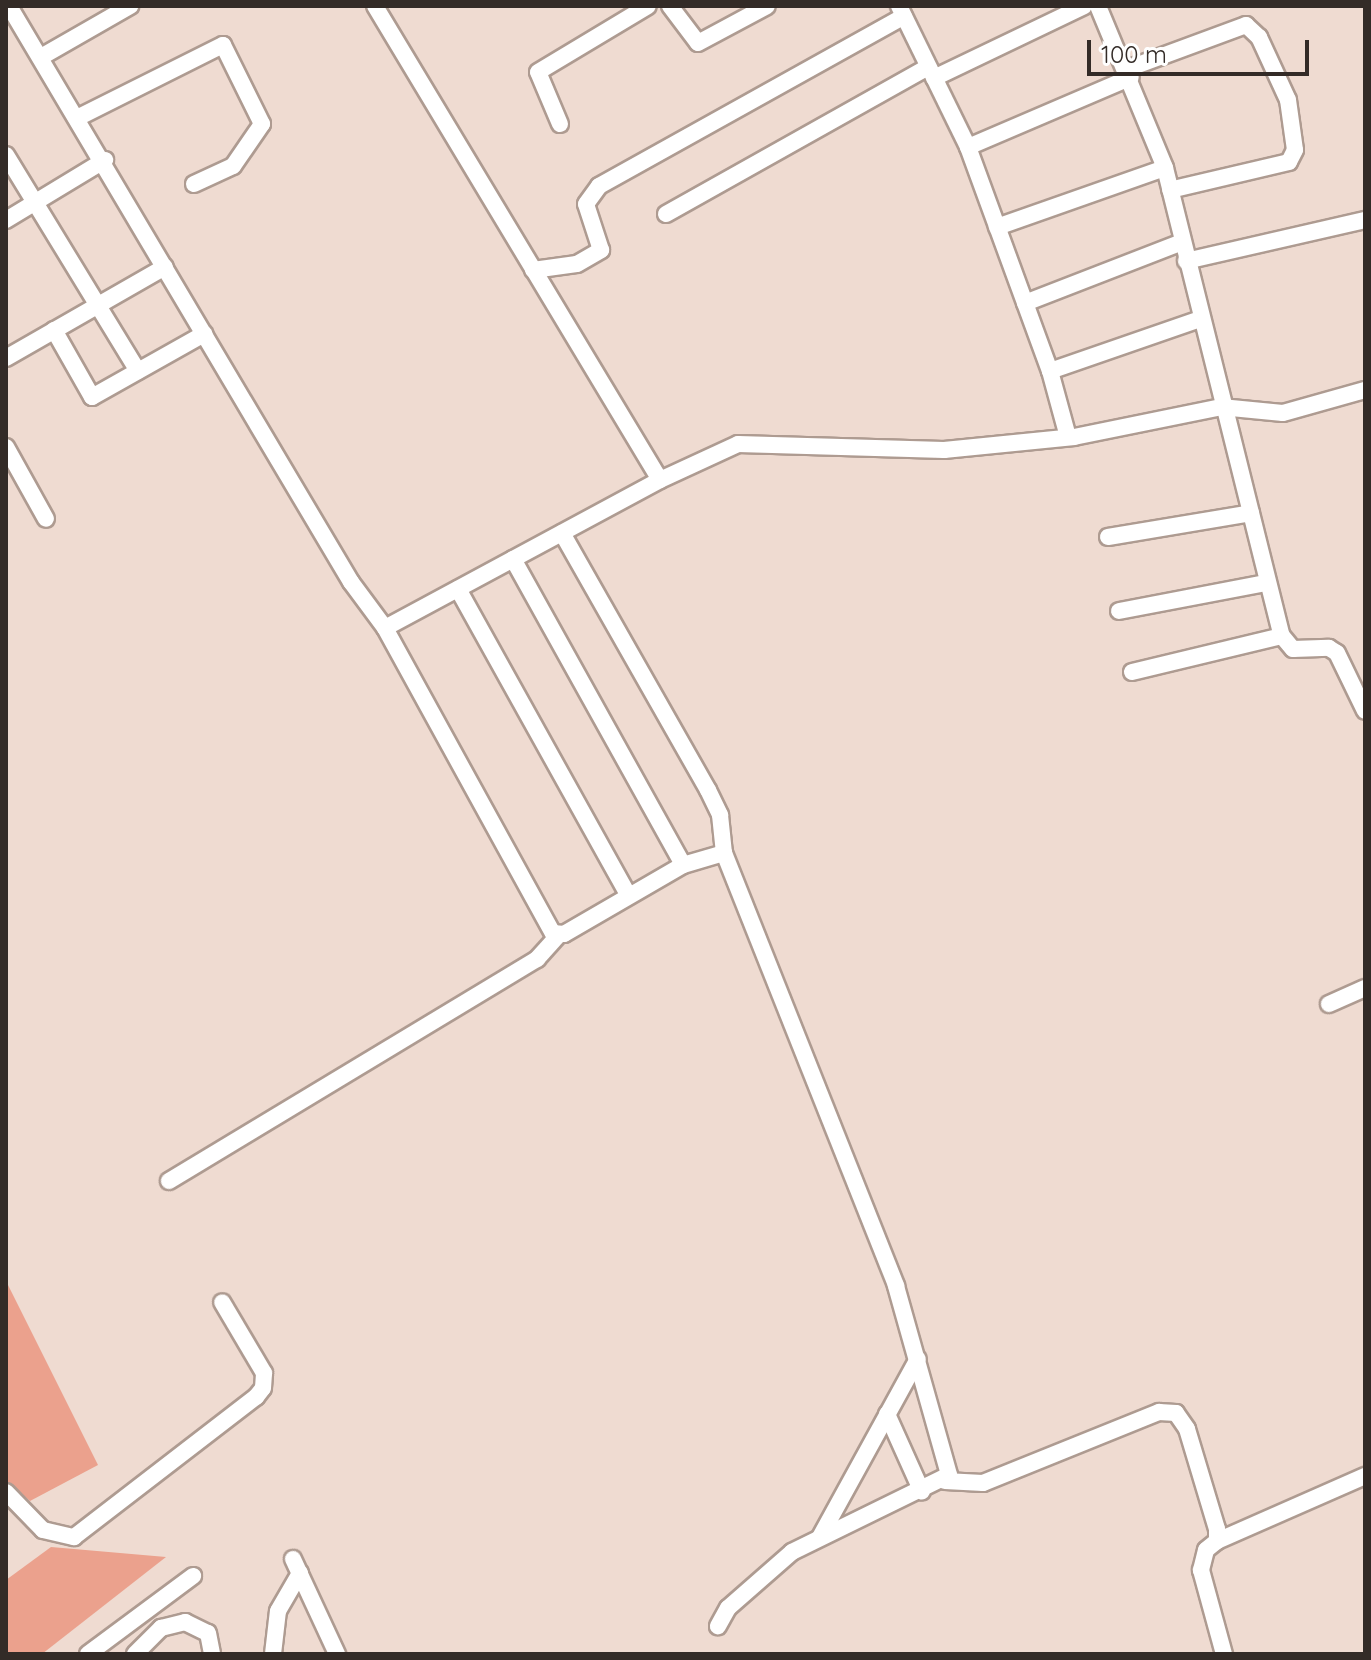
<!DOCTYPE html>
<html>
<head>
<meta charset="utf-8">
<style>
	body { margin:0 }
	#map { position:relative; width:1371px; height:1660px; overflow:hidden; background:#efdbd1; font-family:Quicksand,sans-serif }
	div>[style] { position:absolute }
	.building>* { inset:0; background:#eba18d }
	.roads { filter:drop-shadow(2px 0 #ae9b91) drop-shadow(-2px 0 #ae9b91) drop-shadow(0 2px #ae9b91) drop-shadow(0 -2px #ae9b91) }
	.minor>* { height:16px; margin:-8px; padding:0 8px; transform-origin:8px; border-radius:8px; background:#fff }
	span { translate:-50% -50%; white-space:nowrap; text-align:center; line-height:1.15; -webkit-text-stroke:7px #fff; paint-order:stroke }
	.frame { position:absolute; inset:0; border:8px solid #332b27; pointer-events:none }
	.scale { position:absolute; left:1087px; top:40px; width:222px; height:36px; box-sizing:border-box; border:4px solid #332b27; border-top:0; padding-left:10px; font-size:24px; line-height:28px; white-space:nowrap; color:#332b27; -webkit-text-stroke:6px #fff; paint-order:stroke }
</style>
</head>
<body>
<div id="map">
	<div class="building">
		<div style="clip-path:polygon(6px 1281px,98px 1465px,30px 1501px,6px 1481px)"></div>
		<div style="clip-path:polygon(51px 1547px,166px 1557px,42px 1654px,6px 1654px,6px 1580px)"></div>
	</div>
	<div class="roads">
		<div class="minor">
			<div style="left:9px;top:6px;width:670px;rotate:59.3deg"></div>
			<div style="left:351px;top:582px;width:57px;rotate:53.5deg"></div>
			<div style="left:385px;top:628px;width:312px;rotate:-28.3deg"></div>
			<div style="left:660px;top:480px;width:86px;rotate:-24.8deg"></div>
			<div style="left:738px;top:444px;width:206px;rotate:1.7deg"></div>
			<div style="left:944px;top:450px;width:131px;rotate:-5.7deg"></div>
			<div style="left:1074px;top:437px;width:150px;rotate:-11.5deg"></div>
			<div style="left:1221px;top:407px;width:62px;rotate:5.5deg"></div>
			<div style="left:1283px;top:413px;width:85px;rotate:-15.7deg"></div>
			<div style="left:375px;top:6px;width:553px;rotate:58.98deg"></div>
			<div style="left:670px;top:6px;width:46px;rotate:52.9deg"></div>
			<div style="left:698px;top:43px;width:78px;rotate:-28.2deg"></div>
			<div style="left:899px;top:6px;width:157px;rotate:63.9deg"></div>
			<div style="left:968px;top:147px;width:239px;rotate:69.9deg"></div>
			<div style="left:1050px;top:371px;width:68px;rotate:74.7deg"></div>
			<div style="left:1098px;top:6px;width:175px;rotate:67.5deg"></div>
			<div style="left:1165px;top:168px;width:482px;rotate:76deg"></div>
			<div style="left:1282px;top:636px;width:17px;rotate:50deg"></div>
			<div style="left:1293px;top:649px;width:36px;rotate:-2deg"></div>
			<div style="left:1329px;top:648px;width:9px;rotate:32deg"></div>
			<div style="left:1337px;top:653px;width:64px;rotate:64.2deg"></div>
			<div style="left:41px;top:57px;width:103px;rotate:-29.8deg"></div>
			<div style="left:1127px;top:69px;width:127px;rotate:-20.3deg"></div>
			<div style="left:1246px;top:25px;width:18px;rotate:43deg"></div>
			<div style="left:1259px;top:37px;width:69px;rotate:65.3deg"></div>
			<div style="left:1288px;top:100px;width:50px;rotate:82deg"></div>
			<div style="left:1295px;top:150px;width:13px;rotate:117deg"></div>
			<div style="left:1289px;top:162px;width:122px;rotate:166.8deg"></div>
			<div style="left:934px;top:78px;width:166px;rotate:-25.6deg"></div>
			<div style="left:79px;top:117px;width:161px;rotate:-26.6deg"></div>
			<div style="left:223px;top:45px;width:88px;rotate:63.7deg"></div>
			<div style="left:262px;top:124px;width:51px;rotate:124.6deg"></div>
			<div style="left:233px;top:166px;width:43px;rotate:155.2deg"></div>
			<div style="left:560px;top:124px;width:56px;rotate:-112.9deg"></div>
			<div style="left:538px;top:72px;width:128px;rotate:-31deg"></div>
			<div style="left:968px;top:147px;width:177px;rotate:-23.2deg"></div>
			<div style="left:6px;top:155px;width:253px;rotate:58.6deg"></div>
			<div style="left:666px;top:214px;width:300px;rotate:-29.3deg"></div>
			<div style="left:6px;top:220px;width:116px;rotate:-31.2deg"></div>
			<div style="left:997px;top:227px;width:178px;rotate:-19.4deg"></div>
			<div style="left:1186px;top:261px;width:184px;rotate:-12.9deg"></div>
			<div style="left:533px;top:270px;width:44px;rotate:-7.8deg"></div>
			<div style="left:577px;top:264px;width:28px;rotate:-30deg"></div>
			<div style="left:601px;top:250px;width:48px;rotate:-108.1deg"></div>
			<div style="left:586px;top:204px;width:22px;rotate:-54deg"></div>
			<div style="left:599px;top:186px;width:349px;rotate:-29.1deg"></div>
			<div style="left:1025px;top:303px;width:168px;rotate:-21.2deg"></div>
			<div style="left:54px;top:330px;width:77px;rotate:60.4deg"></div>
			<div style="left:92px;top:397px;width:129px;rotate:-29.4deg"></div>
			<div style="left:6px;top:358px;width:183px;rotate:-29.8deg"></div>
			<div style="left:1050px;top:371px;width:159px;rotate:-19.1deg"></div>
			<div style="left:6px;top:447px;width:82px;rotate:60.9deg"></div>
			<div style="left:562px;top:533px;width:296px;rotate:60.4deg"></div>
			<div style="left:708px;top:790px;width:28px;rotate:64deg"></div>
			<div style="left:720px;top:815px;width:38px;rotate:84deg"></div>
			<div style="left:1108px;top:537px;width:145px;rotate:-9.5deg"></div>
			<div style="left:513px;top:559px;width:350px;rotate:60.9deg"></div>
			<div style="left:458px;top:589px;width:348px;rotate:60.9deg"></div>
			<div style="left:1119px;top:611px;width:150px;rotate:-10.8deg"></div>
			<div style="left:385px;top:628px;width:348px;rotate:61.2deg"></div>
			<div style="left:553px;top:933px;width:11px;rotate:5deg"></div>
			<div style="left:564px;top:934px;width:138px;rotate:-30.1deg"></div>
			<div style="left:683px;top:865px;width:43px;rotate:-16.3deg"></div>
			<div style="left:724px;top:853px;width:466px;rotate:68.3deg"></div>
			<div style="left:896px;top:1286px;width:196px;rotate:74.3deg"></div>
			<div style="left:949px;top:1475px;width:175px;rotate:153.9deg"></div>
			<div style="left:792px;top:1552px;width:85px;rotate:138.8deg"></div>
			<div style="left:728px;top:1608px;width:21px;rotate:119deg"></div>
			<div style="left:1132px;top:672px;width:154px;rotate:-13.5deg"></div>
			<div style="left:1329px;top:1004px;width:39px;rotate:-24deg"></div>
			<div style="left:169px;top:1181px;width:430px;rotate:-31.1deg"></div>
			<div style="left:537px;top:959px;width:31px;rotate:-48deg"></div>
			<div style="left:887px;top:1414px;width:85px;rotate:65.8deg"></div>
			<div style="left:945px;top:1481px;width:38px;rotate:3deg"></div>
			<div style="left:983px;top:1483px;width:190px;rotate:-22deg"></div>
			<div style="left:1159px;top:1412px;width:17px;rotate:3deg"></div>
			<div style="left:1176px;top:1413px;width:19px;rotate:55deg"></div>
			<div style="left:1187px;top:1429px;width:104px;rotate:73.3deg"></div>
			<div style="left:1217px;top:1529px;width:12px;rotate:90deg"></div>
			<div style="left:1217px;top:1541px;width:14px;rotate:141deg"></div>
			<div style="left:1206px;top:1550px;width:21px;rotate:104deg"></div>
			<div style="left:1201px;top:1570px;width:87px;rotate:74.7deg"></div>
			<div style="left:6px;top:1492px;width:53px;rotate:45.8deg"></div>
			<div style="left:43px;top:1530px;width:32px;rotate:13deg"></div>
			<div style="left:74px;top:1537px;width:230px;rotate:-37.6deg"></div>
			<div style="left:256px;top:1397px;width:11px;rotate:-52deg"></div>
			<div style="left:263px;top:1388px;width:15px;rotate:-86deg"></div>
			<div style="left:264px;top:1373px;width:82px;rotate:-120.6deg"></div>
			<div style="left:820px;top:1537px;width:203px;rotate:-61.2deg"></div>
			<div style="left:1217px;top:1541px;width:162px;rotate:-23.7deg"></div>
			<div style="left:293px;top:1559px;width:105px;rotate:65.1deg"></div>
			<div style="left:88px;top:1654px;width:131px;rotate:-36.6deg"></div>
			<div style="left:135px;top:1654px;width:37px;rotate:-45deg"></div>
			<div style="left:161px;top:1628px;width:25px;rotate:-14deg"></div>
			<div style="left:185px;top:1622px;width:25px;rotate:26deg"></div>
			<div style="left:208px;top:1633px;width:21px;rotate:79deg"></div>
			<div style="left:273px;top:1654px;width:43px;rotate:-83.4deg"></div>
			<div style="left:278px;top:1611px;width:44px;rotate:-59.9deg"></div>
		</div>
	</div>
	<div class="frame"></div>
	<div class="scale">100 m</div>
</div>
</body>
</html>
